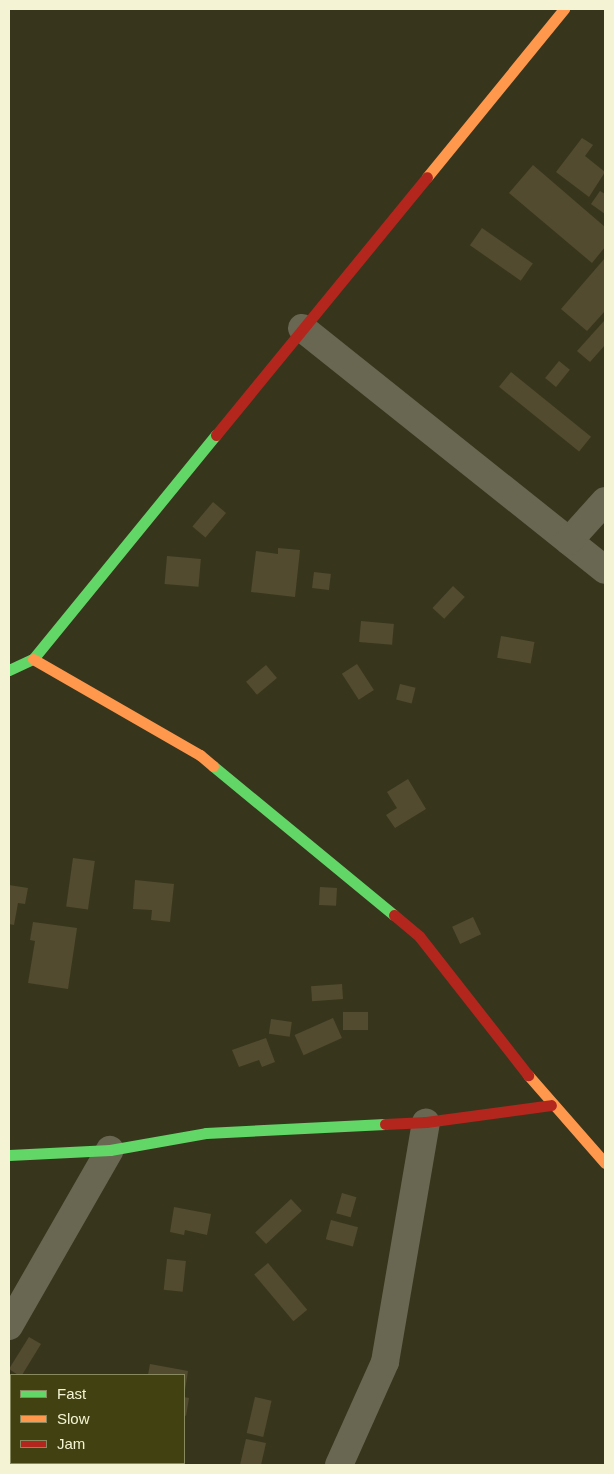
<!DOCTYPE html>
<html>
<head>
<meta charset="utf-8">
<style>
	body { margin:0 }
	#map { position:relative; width:614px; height:1474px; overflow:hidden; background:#37361c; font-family:Helvetica,sans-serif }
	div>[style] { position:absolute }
	.building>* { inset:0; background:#524b30; transform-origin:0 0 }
	.street>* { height:28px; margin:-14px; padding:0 14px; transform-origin:14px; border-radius:14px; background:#696752 }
	.fast>* { height:11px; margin:-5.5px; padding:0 5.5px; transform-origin:5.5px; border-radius:5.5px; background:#63d668 }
	.slow>* { height:11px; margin:-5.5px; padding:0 5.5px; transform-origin:5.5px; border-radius:5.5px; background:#ff974d }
	.jam>* { height:11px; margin:-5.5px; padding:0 5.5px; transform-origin:5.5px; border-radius:5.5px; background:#b3261e }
	span { translate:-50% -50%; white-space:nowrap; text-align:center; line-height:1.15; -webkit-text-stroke:4.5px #424111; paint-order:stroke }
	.frame { position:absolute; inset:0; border:10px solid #f4f4d4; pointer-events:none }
	.legend { position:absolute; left:10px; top:1374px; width:175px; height:90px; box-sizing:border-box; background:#424111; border:1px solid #89895f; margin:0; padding:6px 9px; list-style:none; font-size:15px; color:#f4f4d4 }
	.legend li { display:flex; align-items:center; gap:10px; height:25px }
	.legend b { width:25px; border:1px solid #89895f }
</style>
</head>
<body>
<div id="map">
	<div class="building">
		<div style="clip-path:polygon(582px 138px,593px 145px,585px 156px,605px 172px,589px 197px,556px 172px)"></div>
		<div style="clip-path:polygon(533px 165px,605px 227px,605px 247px,592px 263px,509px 193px)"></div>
		<div style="clip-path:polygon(600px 191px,605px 194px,605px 214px,591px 204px)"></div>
		<div style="left:482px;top:228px;width:62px;height:21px;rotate:35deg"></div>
		<div style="clip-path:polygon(605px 258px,605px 311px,587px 331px,561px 309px)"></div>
		<div style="clip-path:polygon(604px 321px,605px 345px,590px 362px,577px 351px)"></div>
		<div style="left:559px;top:361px;width:14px;height:22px;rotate:39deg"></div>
		<div style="left:511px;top:372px;width:103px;height:19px;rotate:39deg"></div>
		<div style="left:213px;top:502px;width:17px;height:32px;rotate:40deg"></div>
		<div style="clip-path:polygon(278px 548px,300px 550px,295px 597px,251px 592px,256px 551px,278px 554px)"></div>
		<div style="left:167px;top:556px;width:34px;height:28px;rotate:5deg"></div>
		<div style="left:314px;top:572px;width:17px;height:16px;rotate:7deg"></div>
		<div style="left:453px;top:586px;width:16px;height:30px;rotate:43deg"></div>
		<div style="left:361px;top:621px;width:33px;height:21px;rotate:5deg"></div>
		<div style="left:501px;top:636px;width:34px;height:22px;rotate:10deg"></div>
		<div style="left:357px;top:664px;width:31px;height:18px;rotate:57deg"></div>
		<div style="left:266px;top:665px;width:17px;height:26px;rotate:50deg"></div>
		<div style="left:400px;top:684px;width:16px;height:16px;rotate:14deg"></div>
		<div style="clip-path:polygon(408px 779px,426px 809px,395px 828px,386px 815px,397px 808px,387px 792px)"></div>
		<div style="left:73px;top:858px;width:22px;height:49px;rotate:8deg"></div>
		<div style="clip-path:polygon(135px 880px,174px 884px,170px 922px,151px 920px,152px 910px,133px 909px)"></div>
		<div style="clip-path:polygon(9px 885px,28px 888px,25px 904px,18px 903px,14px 925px,9px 924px)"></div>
		<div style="left:320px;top:887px;width:17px;height:18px;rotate:3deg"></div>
		<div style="left:473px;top:917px;width:19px;height:23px;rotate:65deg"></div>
		<div style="clip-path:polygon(33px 922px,77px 928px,68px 989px,28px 983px,35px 941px,30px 940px)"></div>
		<div style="left:342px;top:984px;width:15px;height:31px;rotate:86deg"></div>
		<div style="left:368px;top:1012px;width:18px;height:25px;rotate:90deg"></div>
		<div style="left:333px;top:1018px;width:22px;height:42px;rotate:66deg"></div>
		<div style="left:271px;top:1019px;width:21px;height:15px;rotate:8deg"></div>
		<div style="clip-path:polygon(266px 1038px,275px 1062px,262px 1067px,259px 1060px,239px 1067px,232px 1050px)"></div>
		<div style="left:342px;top:1193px;width:15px;height:21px;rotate:16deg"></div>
		<div style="left:291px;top:1199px;width:16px;height:49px;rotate:47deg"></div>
		<div style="clip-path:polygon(174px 1207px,211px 1214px,207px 1235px,185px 1230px,184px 1235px,170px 1232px)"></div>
		<div style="left:331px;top:1220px;width:28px;height:20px;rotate:15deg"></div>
		<div style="left:167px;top:1259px;width:19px;height:31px;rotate:6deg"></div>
		<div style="left:268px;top:1263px;width:61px;height:18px;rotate:50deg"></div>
		<div style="clip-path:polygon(29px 1337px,41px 1344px,22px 1375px,18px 1375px,9px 1369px)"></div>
		<div style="clip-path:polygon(150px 1364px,188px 1371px,185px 1390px,184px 1375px,148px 1375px)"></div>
		<div style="clip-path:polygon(184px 1397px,189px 1398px,186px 1416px,184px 1415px)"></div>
		<div style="left:255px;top:1397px;width:17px;height:37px;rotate:13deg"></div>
		<div style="clip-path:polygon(11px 1424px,11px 1444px,9px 1443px)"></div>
		<div style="clip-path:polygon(246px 1439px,266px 1443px,261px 1465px,240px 1465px)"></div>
		<div style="clip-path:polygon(39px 1463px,74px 1463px,79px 1465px,43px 1465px)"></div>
		<div style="clip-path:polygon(130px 1463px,178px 1463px,129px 1465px)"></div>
	</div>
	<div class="street">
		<div style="left:302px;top:328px;width:388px;rotate:38.6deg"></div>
		<div style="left:569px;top:541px;width:54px;rotate:-48deg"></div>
		<div style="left:9px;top:1326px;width:203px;rotate:-60.2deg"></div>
		<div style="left:339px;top:1465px;width:113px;rotate:-65.9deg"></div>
		<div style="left:385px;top:1362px;width:243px;rotate:-80.3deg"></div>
	</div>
	<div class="fast">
		<div style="left:9px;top:670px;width:26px;rotate:-25deg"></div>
		<div style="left:33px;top:659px;width:289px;rotate:-50.8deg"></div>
		<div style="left:213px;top:766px;width:234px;rotate:39.5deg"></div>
		<div style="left:9px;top:1155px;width:101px;rotate:-2.8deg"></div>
		<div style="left:110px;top:1150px;width:97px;rotate:-10deg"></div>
		<div style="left:206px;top:1133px;width:179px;rotate:-2.9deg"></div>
	</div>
	<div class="slow">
		<div style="left:427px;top:177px;width:217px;rotate:-50.8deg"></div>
		<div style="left:33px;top:659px;width:193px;rotate:29.9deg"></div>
		<div style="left:200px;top:755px;width:17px;rotate:40deg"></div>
		<div style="left:528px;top:1075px;width:117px;rotate:48.8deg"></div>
	</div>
	<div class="jam">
		<div style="left:216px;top:435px;width:333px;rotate:-50.7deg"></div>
		<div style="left:394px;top:915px;width:33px;rotate:40deg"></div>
		<div style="left:419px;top:936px;width:177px;rotate:51.9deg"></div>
		<div style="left:385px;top:1124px;width:41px;rotate:-2.8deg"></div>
		<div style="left:426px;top:1122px;width:126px;rotate:-7.7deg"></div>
	</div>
	<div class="frame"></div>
	<ul class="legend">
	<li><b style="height:6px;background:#63d668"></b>Fast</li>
	<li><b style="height:6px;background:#ff974d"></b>Slow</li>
	<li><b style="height:6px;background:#b3261e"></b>Jam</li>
	</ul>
</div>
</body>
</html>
